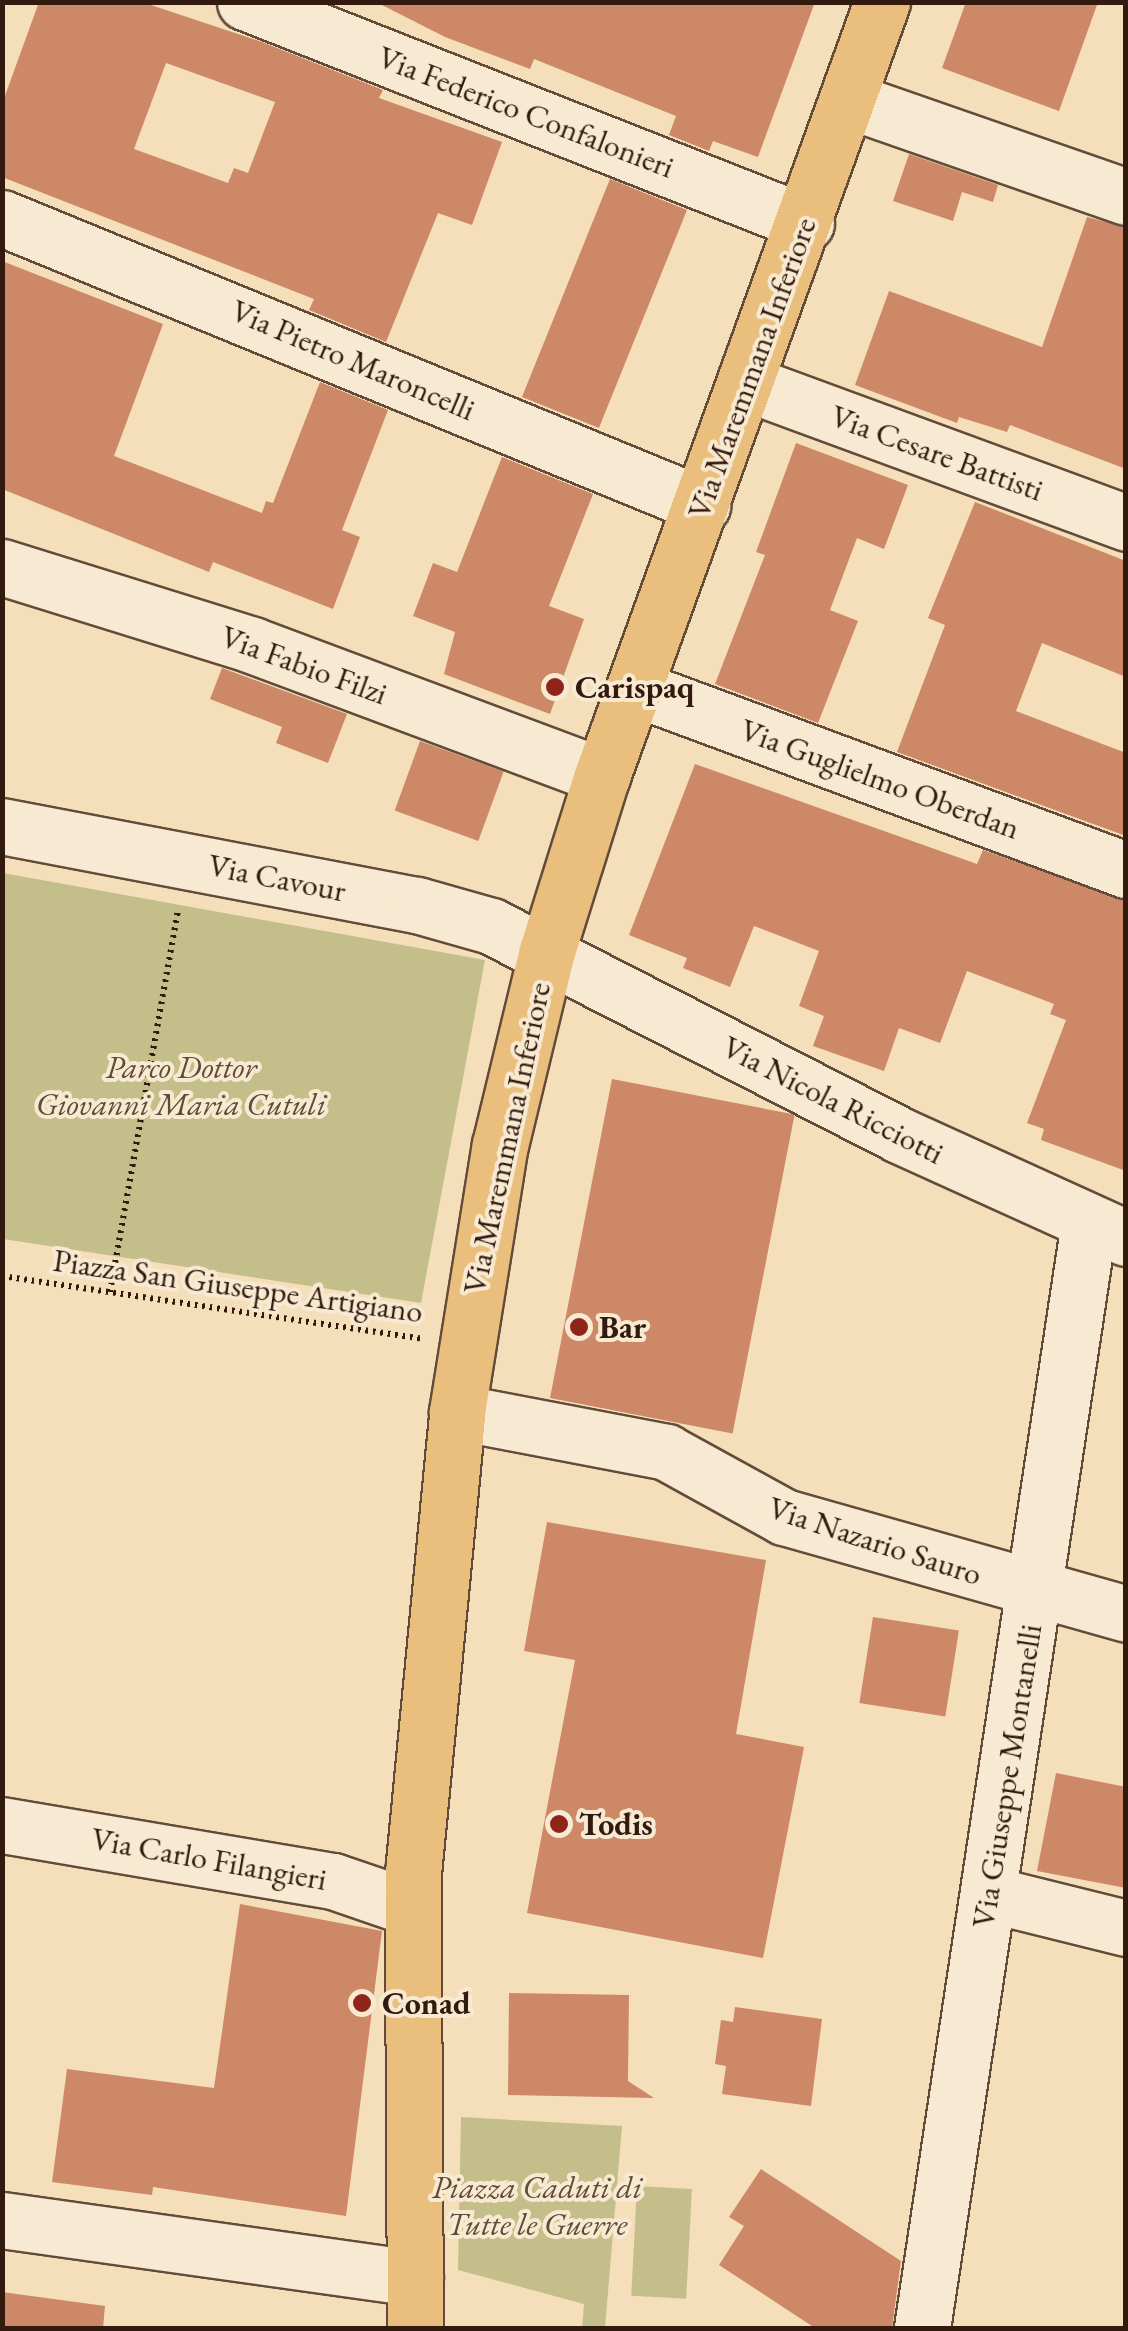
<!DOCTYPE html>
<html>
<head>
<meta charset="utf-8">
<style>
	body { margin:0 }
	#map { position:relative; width:1128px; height:2331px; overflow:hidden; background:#f5deba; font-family:"EB Garamond",serif }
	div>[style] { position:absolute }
	.green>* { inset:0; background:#c4bf8a; transform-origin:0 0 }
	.building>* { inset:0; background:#cd8867; transform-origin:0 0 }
	.path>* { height:6px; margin-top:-3px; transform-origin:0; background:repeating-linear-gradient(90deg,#321a0f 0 2.5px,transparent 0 7.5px) }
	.roads { filter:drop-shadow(2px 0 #634b3a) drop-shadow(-2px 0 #634b3a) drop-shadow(0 2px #634b3a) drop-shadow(0 -2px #634b3a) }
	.minor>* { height:55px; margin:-27.5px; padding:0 27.5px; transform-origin:27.5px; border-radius:27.5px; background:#f8ead2 }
	.major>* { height:55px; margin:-27.5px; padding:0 27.5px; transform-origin:27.5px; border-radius:27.5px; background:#eabf7d }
	.dots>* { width:28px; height:28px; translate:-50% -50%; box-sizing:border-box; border:5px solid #f8ead2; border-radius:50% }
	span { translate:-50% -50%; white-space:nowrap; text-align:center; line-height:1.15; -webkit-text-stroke:8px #f8ead2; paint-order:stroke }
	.street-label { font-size:32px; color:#321a0f }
	.poi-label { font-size:32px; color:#321a0f; font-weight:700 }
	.left { translate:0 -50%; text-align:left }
	.park-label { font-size:32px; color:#5e4c34; font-style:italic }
	.frame { position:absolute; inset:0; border:5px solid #321a0f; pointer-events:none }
</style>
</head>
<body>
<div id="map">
	<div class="green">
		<div style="clip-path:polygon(3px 873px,485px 960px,421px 1303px,3px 1239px)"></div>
		<div style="clip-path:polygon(461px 2117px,622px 2126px,605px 2328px,582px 2328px,584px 2304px,458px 2270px)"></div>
		<div style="left:637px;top:2186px;width:55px;height:110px;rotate:3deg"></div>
	</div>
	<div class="building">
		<div style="clip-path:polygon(evenodd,39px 2px,142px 2px,262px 42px,383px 90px,379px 98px,502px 142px,472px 225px,438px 213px,386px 342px,309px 310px,314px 299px,2px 177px,2px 104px,39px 2px,166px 63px,275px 102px,248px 173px,234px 168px,228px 183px,134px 149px,166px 63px)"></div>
		<div style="clip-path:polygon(376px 2px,815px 2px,758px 157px,713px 141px,709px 151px,669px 135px,676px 116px,534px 59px,530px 69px,445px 37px)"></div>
		<div style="clip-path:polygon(966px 2px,1098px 2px,1059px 111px,942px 68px)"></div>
		<div style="clip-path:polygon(909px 154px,998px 185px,993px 202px,962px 192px,953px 221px,893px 201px)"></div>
		<div style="left:610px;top:179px;width:83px;height:235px;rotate:22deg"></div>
		<div style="clip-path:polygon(1087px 217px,1126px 227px,1126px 469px,1010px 425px,1007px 432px,959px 417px,957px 423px,855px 385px,889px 291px,1042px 347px)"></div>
		<div style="clip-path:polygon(2px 261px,163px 324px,114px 456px,262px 513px,266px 501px,273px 503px,320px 382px,388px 410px,342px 530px,360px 537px,333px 609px,213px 562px,209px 572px,2px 489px)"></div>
		<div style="clip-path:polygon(796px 443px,908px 485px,884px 549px,857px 538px,830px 610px,858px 621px,818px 723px,715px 684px,765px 555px,756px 552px)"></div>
		<div style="clip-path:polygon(502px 457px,593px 494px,549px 606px,584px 619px,550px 714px,444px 674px,455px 632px,413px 616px,433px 563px,457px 572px)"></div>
		<div style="clip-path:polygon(975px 502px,1126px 561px,1126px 677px,1042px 643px,1016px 711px,1126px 753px,1126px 836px,897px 752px,945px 625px,928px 618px)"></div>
		<div style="clip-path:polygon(222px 668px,347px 714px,328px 763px,276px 743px,282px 727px,210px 699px)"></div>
		<div style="left:420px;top:741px;width:89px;height:74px;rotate:20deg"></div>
		<div style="clip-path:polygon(695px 764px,977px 864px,983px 850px,1126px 900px,1126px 1171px,1041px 1140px,1044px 1129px,1027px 1123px,1066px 1020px,1050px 1014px,1054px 1004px,967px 971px,940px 1043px,899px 1028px,884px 1071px,813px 1046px,824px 1016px,799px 1006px,819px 951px,754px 926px,730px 987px,683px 968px,687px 958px,629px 935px)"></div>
		<div style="left:612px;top:1079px;width:186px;height:325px;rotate:11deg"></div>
		<div style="clip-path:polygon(547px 1522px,766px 1560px,736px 1734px,804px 1747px,763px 1958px,527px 1913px,575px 1660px,524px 1651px)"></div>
		<div style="left:873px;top:1617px;width:87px;height:87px;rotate:9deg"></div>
		<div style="clip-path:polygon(1056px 1773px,1126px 1787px,1126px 1888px,1037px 1871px)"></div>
		<div style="clip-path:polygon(240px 1904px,382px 1931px,346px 2216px,153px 2187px,152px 2195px,52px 2182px,67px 2069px,214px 2088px)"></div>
		<div style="clip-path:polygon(509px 1993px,629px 1995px,628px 2081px,654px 2098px,508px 2095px)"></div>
		<div style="clip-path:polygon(735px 2007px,822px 2019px,811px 2106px,722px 2094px,726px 2066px,715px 2064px,721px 2020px,733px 2022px)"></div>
		<div style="clip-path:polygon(761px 2169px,901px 2261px,892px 2328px,815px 2328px,719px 2265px,744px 2226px,729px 2217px)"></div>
		<div style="clip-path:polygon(2px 2292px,105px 2306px,103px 2328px,2px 2328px)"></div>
	</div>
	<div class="path">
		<div style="left:2px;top:1276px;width:425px;rotate:8.5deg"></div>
		<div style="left:110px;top:1292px;width:388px;rotate:-79.9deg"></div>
	</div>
	<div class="roads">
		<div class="minor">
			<div style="left:245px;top:2px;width:603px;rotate:21.5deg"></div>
			<div style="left:848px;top:100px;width:294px;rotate:19.2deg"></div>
			<div style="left:2px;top:218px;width:757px;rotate:22.29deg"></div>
			<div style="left:749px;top:384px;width:402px;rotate:20.2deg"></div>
			<div style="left:2px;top:567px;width:262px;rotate:17.3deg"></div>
			<div style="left:252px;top:645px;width:374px;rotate:20.5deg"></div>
			<div style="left:635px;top:688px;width:524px;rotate:20.34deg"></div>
			<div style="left:2px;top:826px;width:422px;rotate:10.8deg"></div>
			<div style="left:417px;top:905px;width:77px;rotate:15.8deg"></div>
			<div style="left:491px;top:926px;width:458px;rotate:27.1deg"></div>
			<div style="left:899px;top:1135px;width:249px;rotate:24.4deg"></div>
			<div style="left:457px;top:1412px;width:213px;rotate:10.8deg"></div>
			<div style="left:666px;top:1452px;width:135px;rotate:28.8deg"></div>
			<div style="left:784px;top:1517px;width:355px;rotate:15.8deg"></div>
			<div style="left:2px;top:1825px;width:336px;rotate:9.6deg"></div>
			<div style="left:333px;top:1881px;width:83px;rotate:18.9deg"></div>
			<div style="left:989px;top:1894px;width:141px;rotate:13.9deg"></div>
			<div style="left:2px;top:2220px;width:417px;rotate:8deg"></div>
			<div style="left:922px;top:2328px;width:1118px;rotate:-81.41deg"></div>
		</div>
		<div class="major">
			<div style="left:415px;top:2328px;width:455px;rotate:-90.3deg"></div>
			<div style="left:413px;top:1873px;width:463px;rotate:-84.5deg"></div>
			<div style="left:457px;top:1412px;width:270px;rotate:-80.9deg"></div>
			<div style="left:500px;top:1145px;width:200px;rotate:-76.4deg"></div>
			<div style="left:547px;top:951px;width:183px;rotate:-72.6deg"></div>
			<div style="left:602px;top:776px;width:823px;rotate:-70.11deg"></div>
		</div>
	</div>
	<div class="dots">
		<div style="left:555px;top:687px;background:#8f2418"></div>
		<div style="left:579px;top:1327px;background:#8f2418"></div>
		<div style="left:559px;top:1824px;background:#8f2418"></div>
		<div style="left:362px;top:2003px;background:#8f2418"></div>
	</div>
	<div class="street-label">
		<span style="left:526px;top:112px;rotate:21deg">Via Federico Confalonieri</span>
		<span style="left:353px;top:360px;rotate:23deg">Via Pietro Maroncelli</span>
		<span style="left:752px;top:368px;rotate:-70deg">Via Maremmana Inferiore</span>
		<span style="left:937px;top:453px;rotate:20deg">Via Cesare Battisti</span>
		<span style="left:304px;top:665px;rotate:20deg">Via Fabio Filzi</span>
		<span style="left:880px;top:779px;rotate:20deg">Via Guglielmo Oberdan</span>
		<span style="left:277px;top:878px;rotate:11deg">Via Cavour</span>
		<span style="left:833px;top:1100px;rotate:27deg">Via Nicola Ricciotti</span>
		<span style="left:507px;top:1138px;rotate:-78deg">Via Maremmana Inferiore</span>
		<span style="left:238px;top:1286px;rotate:8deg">Piazza San Giuseppe Artigiano</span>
		<span style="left:875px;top:1541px;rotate:18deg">Via Nazario Sauro</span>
		<span style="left:1007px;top:1776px;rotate:-81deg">Via Giuseppe Montanelli</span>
		<span style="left:209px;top:1859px;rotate:10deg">Via Carlo Filangieri</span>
	</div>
	<div class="poi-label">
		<span class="left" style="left:575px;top:687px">Carispaq</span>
		<span class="left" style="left:599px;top:1327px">Bar</span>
		<span class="left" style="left:579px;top:1824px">Todis</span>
		<span class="left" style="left:382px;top:2003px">Conad</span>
	</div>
	<div class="park-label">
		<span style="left:181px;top:1086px">Parco Dottor<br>Giovanni Maria Cutuli</span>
		<span style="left:537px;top:2206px">Piazza Caduti di<br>Tutte le Guerre</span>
	</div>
	<div class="frame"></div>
</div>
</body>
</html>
